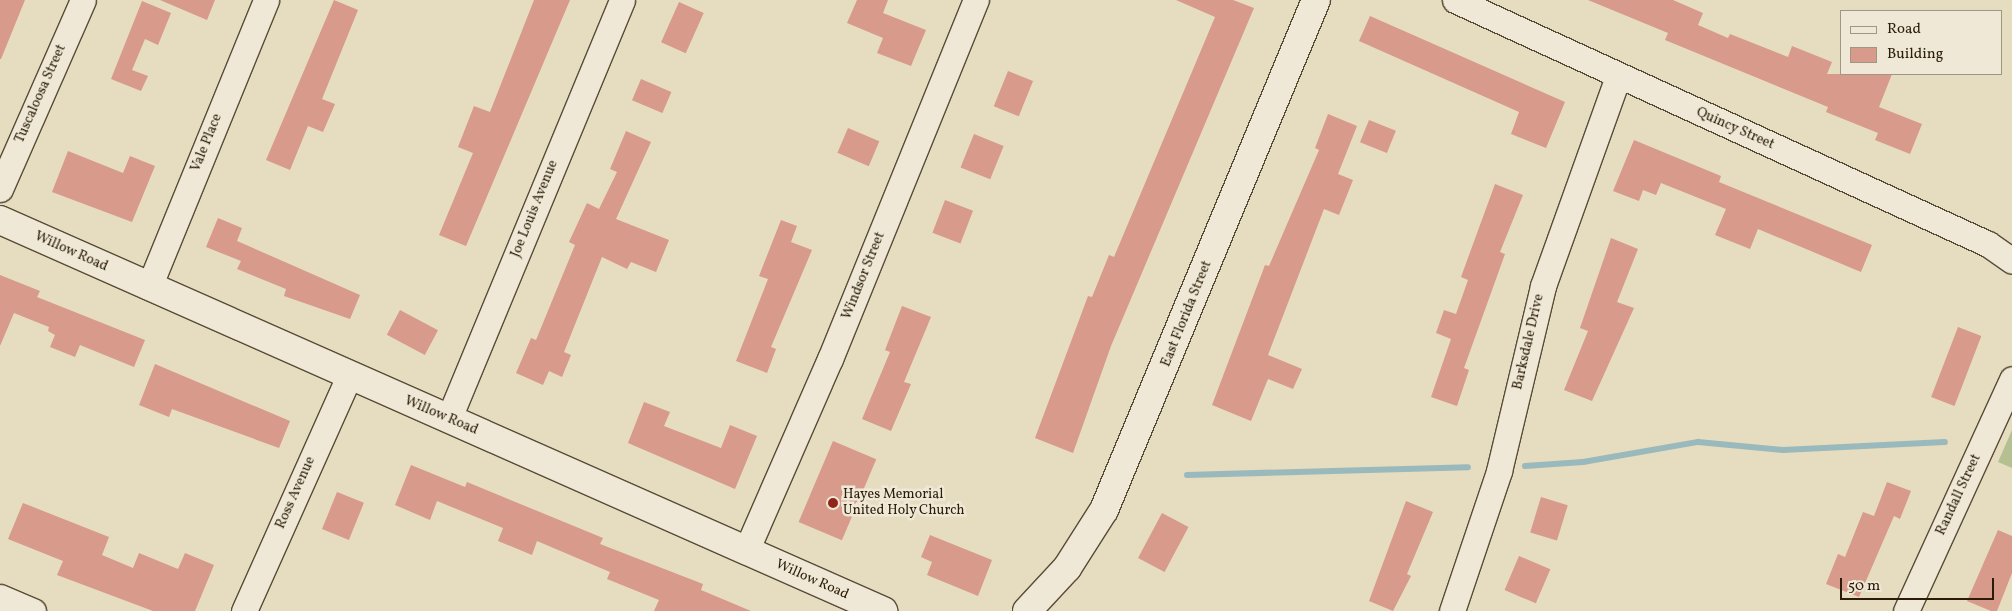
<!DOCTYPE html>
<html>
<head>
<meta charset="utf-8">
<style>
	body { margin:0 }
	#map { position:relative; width:2012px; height:611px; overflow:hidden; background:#e6dcc0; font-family:Vollkorn,serif }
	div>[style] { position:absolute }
	.green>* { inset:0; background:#b5c092 }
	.stream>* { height:6px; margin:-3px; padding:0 3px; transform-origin:3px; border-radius:3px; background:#9ab9bc }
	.building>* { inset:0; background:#d79a8b; transform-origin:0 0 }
	.roads { filter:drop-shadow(1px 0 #594c36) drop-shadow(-1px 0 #594c36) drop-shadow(0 1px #594c36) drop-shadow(0 -1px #594c36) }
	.minor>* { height:25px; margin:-12.5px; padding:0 12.5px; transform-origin:12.5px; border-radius:12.5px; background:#efe8d6 }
	.tertiary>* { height:28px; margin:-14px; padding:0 14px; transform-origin:14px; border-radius:14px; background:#efe8d6 }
	.secondary>* { height:28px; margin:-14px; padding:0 14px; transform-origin:14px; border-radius:14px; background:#efe8d6 }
	.dots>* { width:14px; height:14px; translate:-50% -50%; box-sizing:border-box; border:2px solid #efe8d6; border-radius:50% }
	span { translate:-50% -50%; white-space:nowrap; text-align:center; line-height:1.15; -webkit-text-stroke:5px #efe8d6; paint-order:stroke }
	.street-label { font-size:14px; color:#2a1c08 }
	.poi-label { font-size:14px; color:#2a1c08 }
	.left { translate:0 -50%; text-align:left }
	.legend { position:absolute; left:1840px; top:10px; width:162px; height:65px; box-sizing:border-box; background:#efe8d6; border:1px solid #a09684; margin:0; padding:6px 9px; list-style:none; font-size:15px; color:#2a1c08 }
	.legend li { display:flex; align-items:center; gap:10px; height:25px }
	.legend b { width:25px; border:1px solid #a09684 }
	.scale { position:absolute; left:1840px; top:578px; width:154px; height:22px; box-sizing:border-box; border:2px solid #2a1c08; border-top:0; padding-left:6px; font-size:15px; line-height:18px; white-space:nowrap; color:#2a1c08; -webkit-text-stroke:4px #efe8d6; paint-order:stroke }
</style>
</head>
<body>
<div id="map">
	<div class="green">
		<div style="clip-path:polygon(2012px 430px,2012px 468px,1998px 462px)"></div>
	</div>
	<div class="stream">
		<div style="left:1525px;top:466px;width:58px;rotate:-3.9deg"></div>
		<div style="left:1583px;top:462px;width:117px;rotate:-9.9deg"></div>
		<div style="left:1698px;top:442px;width:85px;rotate:5.4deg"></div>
		<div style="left:1783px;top:450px;width:162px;rotate:-2.8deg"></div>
		<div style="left:1187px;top:475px;width:281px;rotate:-1.6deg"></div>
	</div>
	<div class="building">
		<div style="clip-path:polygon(0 0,25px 0,1px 59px,0 59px)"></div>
		<div style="clip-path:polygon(160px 0,215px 0,207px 20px)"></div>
		<div style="clip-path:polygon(334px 0,358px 10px,322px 99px,335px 104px,323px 132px,308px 126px,290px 170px,266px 160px)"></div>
		<div style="clip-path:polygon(534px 0,570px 0,466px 246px,439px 235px,473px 153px,458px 147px,474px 106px,490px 112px)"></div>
		<div style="clip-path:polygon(857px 0,888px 0,883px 13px,926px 30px,911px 66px,877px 53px,883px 38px,847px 23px)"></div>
		<div style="clip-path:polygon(1176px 0,1233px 0,1254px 8px,1111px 346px,1073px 453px,1035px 438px,1088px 296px,1092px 297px,1109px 255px,1114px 257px,1215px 17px)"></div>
		<div style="clip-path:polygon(1588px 0,1673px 0,1703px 13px,1698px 25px,1728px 38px,1730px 34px,1788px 57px,1792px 46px,1832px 62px,1827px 74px,1892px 74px,1879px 107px,1922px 124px,1910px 154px,1875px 140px,1878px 133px,1826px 112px,1828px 107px,1665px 40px,1668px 33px)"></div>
		<div style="clip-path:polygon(142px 1px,171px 13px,158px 45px,145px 39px,132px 70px,148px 76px,141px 91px,111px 79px)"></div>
		<div style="left:679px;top:2px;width:27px;height:44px;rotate:24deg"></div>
		<div style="clip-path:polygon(1370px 16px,1565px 102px,1546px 148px,1511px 134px,1519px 112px,1359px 41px)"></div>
		<div style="left:1008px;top:71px;width:27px;height:38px;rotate:22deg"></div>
		<div style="left:641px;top:79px;width:33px;height:23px;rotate:23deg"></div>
		<div style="clip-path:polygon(1328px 114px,1357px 126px,1338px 174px,1353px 180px,1339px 215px,1324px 209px,1268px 355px,1302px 369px,1293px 389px,1268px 379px,1251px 421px,1212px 405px,1265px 265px,1269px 266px,1319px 150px,1315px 148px)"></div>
		<div style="left:1369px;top:120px;width:29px;height:24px;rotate:22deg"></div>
		<div style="left:848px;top:128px;width:34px;height:27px;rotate:23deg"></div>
		<div style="clip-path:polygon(626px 131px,651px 142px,616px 219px,669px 240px,656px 272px,631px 262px,627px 269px,602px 257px,564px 352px,571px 355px,562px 377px,549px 371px,543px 385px,516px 373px,531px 338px,536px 340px,575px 245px,569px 242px,587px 203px,599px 209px,617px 172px,610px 169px)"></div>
		<div style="left:974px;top:134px;width:32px;height:36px;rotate:22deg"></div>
		<div style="clip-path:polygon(1634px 140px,1721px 176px,1719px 182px,1872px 245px,1861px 272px,1758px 229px,1750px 249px,1715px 235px,1726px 209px,1661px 183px,1656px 195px,1643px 190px,1639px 201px,1613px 191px)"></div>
		<div style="clip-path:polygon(68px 151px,123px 173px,130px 156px,155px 166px,132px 222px,52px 192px)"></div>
		<div style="clip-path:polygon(1495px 184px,1523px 195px,1500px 252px,1505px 254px,1464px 368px,1469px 370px,1457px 406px,1431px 397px,1451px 339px,1436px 333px,1444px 310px,1456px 314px,1468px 280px,1461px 277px)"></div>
		<div style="left:945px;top:200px;width:30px;height:35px;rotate:21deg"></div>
		<div style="clip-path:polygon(218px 218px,242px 228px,237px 241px,360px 295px,350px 319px,284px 296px,286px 289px,237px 269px,241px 261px,206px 247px)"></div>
		<div style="clip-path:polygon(781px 220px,797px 226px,791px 242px,812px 250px,771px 347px,776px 349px,767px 373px,736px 361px,768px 279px,759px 276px)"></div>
		<div style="clip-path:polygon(1611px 238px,1638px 249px,1617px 302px,1634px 308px,1592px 401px,1564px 390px,1588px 331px,1580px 328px)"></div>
		<div style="clip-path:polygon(0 275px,40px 291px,37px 297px,145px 340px,134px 367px,80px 345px,75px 357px,50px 347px,55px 335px,48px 331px,49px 327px,14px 313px,0 346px)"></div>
		<div style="clip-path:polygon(902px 306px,931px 317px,904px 382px,911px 384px,891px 431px,862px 419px,890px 352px,885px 350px)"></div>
		<div style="left:400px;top:310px;width:43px;height:28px;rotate:28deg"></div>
		<div style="left:1958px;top:327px;width:25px;height:75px;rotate:21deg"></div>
		<div style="clip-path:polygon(155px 364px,290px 421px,279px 448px,172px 409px,169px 417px,139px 405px)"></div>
		<div style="clip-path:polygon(644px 402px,670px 412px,664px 426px,721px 448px,730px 425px,757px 436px,735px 489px,628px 443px)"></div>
		<div style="left:833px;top:441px;width:47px;height:88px;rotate:23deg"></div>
		<div style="clip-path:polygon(411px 465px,465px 487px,467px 482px,603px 538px,600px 544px,703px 584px,701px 590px,751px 611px,654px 611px,659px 600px,607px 579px,610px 572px,537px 541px,532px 555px,498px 541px,503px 528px,437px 501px,430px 520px,395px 505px)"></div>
		<div style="clip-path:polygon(1887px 482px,1911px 491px,1900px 519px,1894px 516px,1859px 597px,1826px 584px,1838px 554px,1845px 557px,1863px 512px,1874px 516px)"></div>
		<div style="left:337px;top:492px;width:29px;height:40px;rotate:22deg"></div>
		<div style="left:1541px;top:497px;width:28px;height:37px;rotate:17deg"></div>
		<div style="clip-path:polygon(1406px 501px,1433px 512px,1407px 574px,1411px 576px,1393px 611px,1369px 601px)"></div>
		<div style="clip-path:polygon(23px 503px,109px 537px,102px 555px,133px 568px,139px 553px,178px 569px,185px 553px,214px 565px,195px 611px,153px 611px,57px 575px,63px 561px,8px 539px)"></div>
		<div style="left:1162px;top:513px;width:30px;height:51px;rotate:28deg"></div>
		<div style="clip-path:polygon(1998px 530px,2012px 536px,2012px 573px,1997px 611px,1991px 611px,1967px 601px)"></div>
		<div style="clip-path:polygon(930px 535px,992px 560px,978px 596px,927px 575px,932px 562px,921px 557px)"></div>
		<div style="left:1519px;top:556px;width:34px;height:37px;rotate:23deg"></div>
	</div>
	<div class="roads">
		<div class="minor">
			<div style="left:1455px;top:0;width:586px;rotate:24.6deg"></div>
			<div style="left:1988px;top:244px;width:29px;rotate:35deg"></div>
			<div style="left:0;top:189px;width:206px;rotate:-66.3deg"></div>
			<div style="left:149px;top:287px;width:310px;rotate:-67.8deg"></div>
			<div style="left:449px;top:418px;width:452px;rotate:-67.5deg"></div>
			<div style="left:746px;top:551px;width:210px;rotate:-66.4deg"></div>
			<div style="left:830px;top:359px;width:388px;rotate:-67.9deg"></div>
			<div style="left:0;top:597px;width:36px;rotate:23deg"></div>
			<div style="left:244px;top:611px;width:257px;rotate:-65.9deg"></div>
			<div style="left:1452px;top:611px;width:148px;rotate:-71.4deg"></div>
			<div style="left:1499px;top:471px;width:190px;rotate:-76.6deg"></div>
			<div style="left:1543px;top:286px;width:223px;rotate:-70.3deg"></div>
			<div style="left:1906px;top:611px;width:255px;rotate:-65.4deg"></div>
		</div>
		<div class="tertiary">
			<div style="left:0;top:220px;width:966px;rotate:23.88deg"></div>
		</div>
		<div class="secondary">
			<div style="left:1027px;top:611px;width:59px;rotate:-47.1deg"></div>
			<div style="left:1067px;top:568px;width:69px;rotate:-57.5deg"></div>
			<div style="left:1104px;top:510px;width:552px;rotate:-67.43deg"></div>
		</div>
	</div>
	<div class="dots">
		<div style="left:833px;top:503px;background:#8f2418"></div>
	</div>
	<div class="street-label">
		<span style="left:41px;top:94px;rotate:-66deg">Tuscaloosa Street</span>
		<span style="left:1735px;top:129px;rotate:24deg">Quincy Street</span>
		<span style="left:207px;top:143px;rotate:-68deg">Vale Place</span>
		<span style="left:535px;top:209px;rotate:-68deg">Joe Louis Avenue</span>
		<span style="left:71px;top:252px;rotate:24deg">Willow Road</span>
		<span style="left:864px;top:276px;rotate:-68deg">Windsor Street</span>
		<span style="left:1187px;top:314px;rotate:-68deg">East Florida Street</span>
		<span style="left:1529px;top:342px;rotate:-77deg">Barksdale Drive</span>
		<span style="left:441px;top:416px;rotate:23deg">Willow Road</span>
		<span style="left:296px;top:493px;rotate:-66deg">Ross Avenue</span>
		<span style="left:1959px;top:495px;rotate:-65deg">Randall Street</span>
		<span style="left:812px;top:580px;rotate:24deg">Willow Road</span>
	</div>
	<div class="poi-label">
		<span class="left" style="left:843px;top:503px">Hayes Memorial<br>United Holy Church</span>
	</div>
	<ul class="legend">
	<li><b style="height:6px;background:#efe8d6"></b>Road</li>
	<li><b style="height:14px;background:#d79a8b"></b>Building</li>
	</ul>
	<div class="scale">50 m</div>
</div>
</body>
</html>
